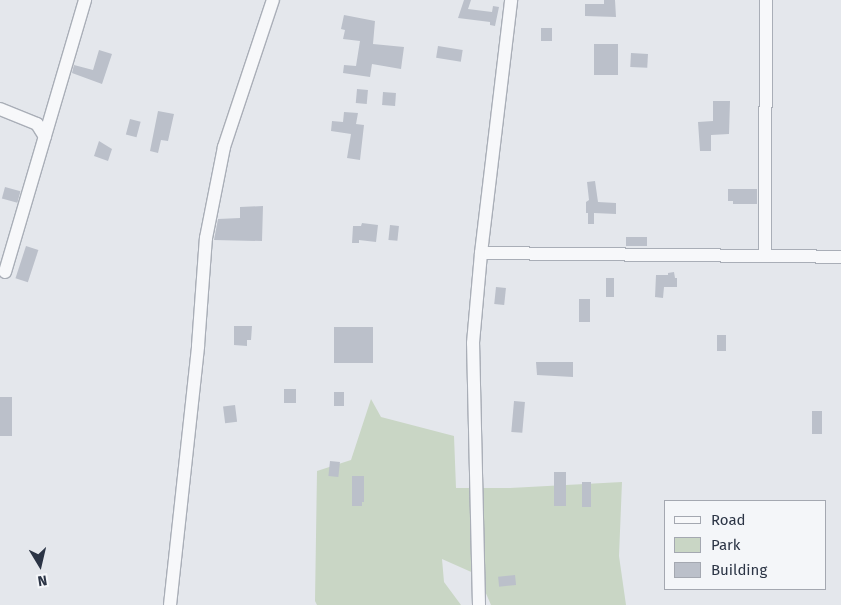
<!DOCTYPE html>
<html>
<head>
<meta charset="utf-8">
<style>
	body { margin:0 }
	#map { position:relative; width:841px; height:605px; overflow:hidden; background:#e4e7ec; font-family:"Fira Sans",sans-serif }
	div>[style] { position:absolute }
	.green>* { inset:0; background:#c9d6c5 }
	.building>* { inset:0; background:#bbc0ca; transform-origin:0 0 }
	.roads { filter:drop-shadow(1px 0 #a9aeb7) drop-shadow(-1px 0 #a9aeb7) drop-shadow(0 1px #a9aeb7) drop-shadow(0 -1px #a9aeb7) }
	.minor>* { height:12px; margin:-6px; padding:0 6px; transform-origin:6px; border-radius:6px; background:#f7f8fa }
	span { translate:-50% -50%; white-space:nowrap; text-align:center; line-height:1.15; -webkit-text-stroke:4.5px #f4f6f9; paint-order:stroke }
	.legend { position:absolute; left:664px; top:500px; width:162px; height:90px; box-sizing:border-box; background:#f4f6f9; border:1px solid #a4a8b1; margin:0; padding:6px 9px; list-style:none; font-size:15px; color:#2b3445 }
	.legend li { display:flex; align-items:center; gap:10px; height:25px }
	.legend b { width:25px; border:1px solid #a4a8b1 }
	.north { position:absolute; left:15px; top:540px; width:50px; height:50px; -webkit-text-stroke:4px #f4f6f9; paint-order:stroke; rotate:171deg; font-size:14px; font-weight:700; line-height:20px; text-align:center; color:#2b3445 }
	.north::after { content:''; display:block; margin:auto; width:18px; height:22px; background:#2b3445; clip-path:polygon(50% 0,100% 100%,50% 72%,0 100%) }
</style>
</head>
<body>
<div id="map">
	<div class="green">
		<div style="clip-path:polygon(371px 399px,381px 417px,454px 436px,456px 488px,510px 488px,622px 482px,619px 556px,626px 605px,491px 605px,478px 575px,442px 559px,444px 582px,461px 605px,317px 605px,315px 601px,317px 471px,351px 460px)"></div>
	</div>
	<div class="building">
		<div style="clip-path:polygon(464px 0,471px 0,468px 9px,492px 12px,493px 6px,499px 7px,495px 26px,490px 25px,490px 22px,458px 18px)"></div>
		<div style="clip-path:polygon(604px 0,615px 0,616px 17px,585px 16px,585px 4px,604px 4px)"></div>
		<div style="clip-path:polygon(344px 15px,375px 21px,373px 44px,404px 47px,401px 69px,372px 64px,370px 77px,343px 73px,344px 65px,356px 66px,360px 41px,343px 39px,345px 30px,341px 29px)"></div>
		<div style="left:541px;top:28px;width:11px;height:13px"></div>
		<div style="left:594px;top:44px;width:24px;height:31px"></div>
		<div style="left:438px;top:46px;width:25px;height:12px;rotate:9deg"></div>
		<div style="clip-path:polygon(99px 50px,112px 54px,102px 84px,72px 73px,74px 65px,93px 70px)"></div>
		<div style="left:631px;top:53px;width:17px;height:14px;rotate:3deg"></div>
		<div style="left:357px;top:89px;width:11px;height:14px;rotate:5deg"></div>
		<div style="left:383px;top:92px;width:13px;height:13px;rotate:4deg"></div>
		<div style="clip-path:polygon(713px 101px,730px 101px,729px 134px,711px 135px,711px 151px,700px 151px,698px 122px,713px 121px)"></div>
		<div style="clip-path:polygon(158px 111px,174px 114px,168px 141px,161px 140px,158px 153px,150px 151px)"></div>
		<div style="clip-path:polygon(344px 112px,358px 113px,356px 124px,364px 125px,360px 160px,347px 158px,351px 134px,331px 131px,332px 121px,343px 122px)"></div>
		<div style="left:130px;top:119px;width:11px;height:16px;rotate:15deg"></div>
		<div style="clip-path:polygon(99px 141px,112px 149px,108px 161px,94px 156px)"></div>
		<div style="clip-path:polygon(595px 181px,598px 202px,616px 203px,616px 214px,594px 213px,594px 224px,588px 224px,588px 213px,586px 213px,586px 202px,589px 200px,587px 182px)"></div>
		<div style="left:5px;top:187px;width:16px;height:12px;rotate:15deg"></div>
		<div style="clip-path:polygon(728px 189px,757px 189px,757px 204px,733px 204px,733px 201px,728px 201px)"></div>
		<div style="clip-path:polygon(263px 206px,262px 241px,214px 240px,218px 219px,240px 218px,240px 207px)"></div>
		<div style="clip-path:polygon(362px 223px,378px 225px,376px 242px,359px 240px,359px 243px,352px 243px,353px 226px,361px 226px)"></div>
		<div style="left:390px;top:225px;width:9px;height:15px;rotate:6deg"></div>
		<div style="left:626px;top:237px;width:21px;height:9px"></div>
		<div style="left:26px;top:246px;width:13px;height:34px;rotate:18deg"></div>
		<div style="clip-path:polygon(674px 272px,675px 278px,677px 278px,677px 287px,664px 287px,663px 298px,655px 297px,656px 275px,668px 275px,668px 273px)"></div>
		<div style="left:606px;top:278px;width:8px;height:19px"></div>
		<div style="left:496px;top:287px;width:10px;height:17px;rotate:6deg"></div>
		<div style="left:579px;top:299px;width:11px;height:23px"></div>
		<div style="clip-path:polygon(234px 326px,252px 326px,251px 340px,247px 340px,247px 346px,234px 345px)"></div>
		<div style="left:334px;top:327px;width:39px;height:36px"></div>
		<div style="left:717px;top:335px;width:9px;height:16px"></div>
		<div style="clip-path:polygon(536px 362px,573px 362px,573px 377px,537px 375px)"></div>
		<div style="left:284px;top:389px;width:12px;height:14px"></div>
		<div style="left:334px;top:392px;width:10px;height:14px"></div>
		<div style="left:0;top:397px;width:12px;height:39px"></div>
		<div style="left:514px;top:401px;width:11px;height:31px;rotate:5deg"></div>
		<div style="left:235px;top:405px;width:17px;height:12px;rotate:83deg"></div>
		<div style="left:812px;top:411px;width:10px;height:23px"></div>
		<div style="left:330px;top:461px;width:10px;height:15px;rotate:6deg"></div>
		<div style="left:554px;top:472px;width:12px;height:34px"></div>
		<div style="clip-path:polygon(352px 476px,364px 476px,364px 502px,362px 502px,362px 506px,352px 506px)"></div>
		<div style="left:582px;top:482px;width:9px;height:25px"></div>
		<div style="left:515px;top:575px;width:10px;height:17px;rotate:84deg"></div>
	</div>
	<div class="roads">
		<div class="minor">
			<div style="left:0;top:109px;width:40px;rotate:22deg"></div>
			<div style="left:37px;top:124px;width:15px;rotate:58deg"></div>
			<div style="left:481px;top:253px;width:360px;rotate:0.6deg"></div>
			<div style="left:765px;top:256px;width:256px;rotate:-89.8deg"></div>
			<div style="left:5px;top:272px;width:284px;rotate:-73.6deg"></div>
			<div style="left:170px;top:605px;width:261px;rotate:-83.8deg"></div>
			<div style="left:198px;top:346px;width:108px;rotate:-85.8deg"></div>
			<div style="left:206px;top:238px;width:93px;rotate:-78.8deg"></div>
			<div style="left:224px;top:147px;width:155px;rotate:-71.6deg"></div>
			<div style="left:479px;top:605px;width:262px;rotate:-91.3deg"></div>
			<div style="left:473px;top:343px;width:90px;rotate:-84.9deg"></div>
			<div style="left:481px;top:253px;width:255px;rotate:-83.2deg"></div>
		</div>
	</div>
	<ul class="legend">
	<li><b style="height:6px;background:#f7f8fa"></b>Road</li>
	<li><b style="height:14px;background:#c9d6c5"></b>Park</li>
	<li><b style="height:14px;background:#bbc0ca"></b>Building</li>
	</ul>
	<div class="north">N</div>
</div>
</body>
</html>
